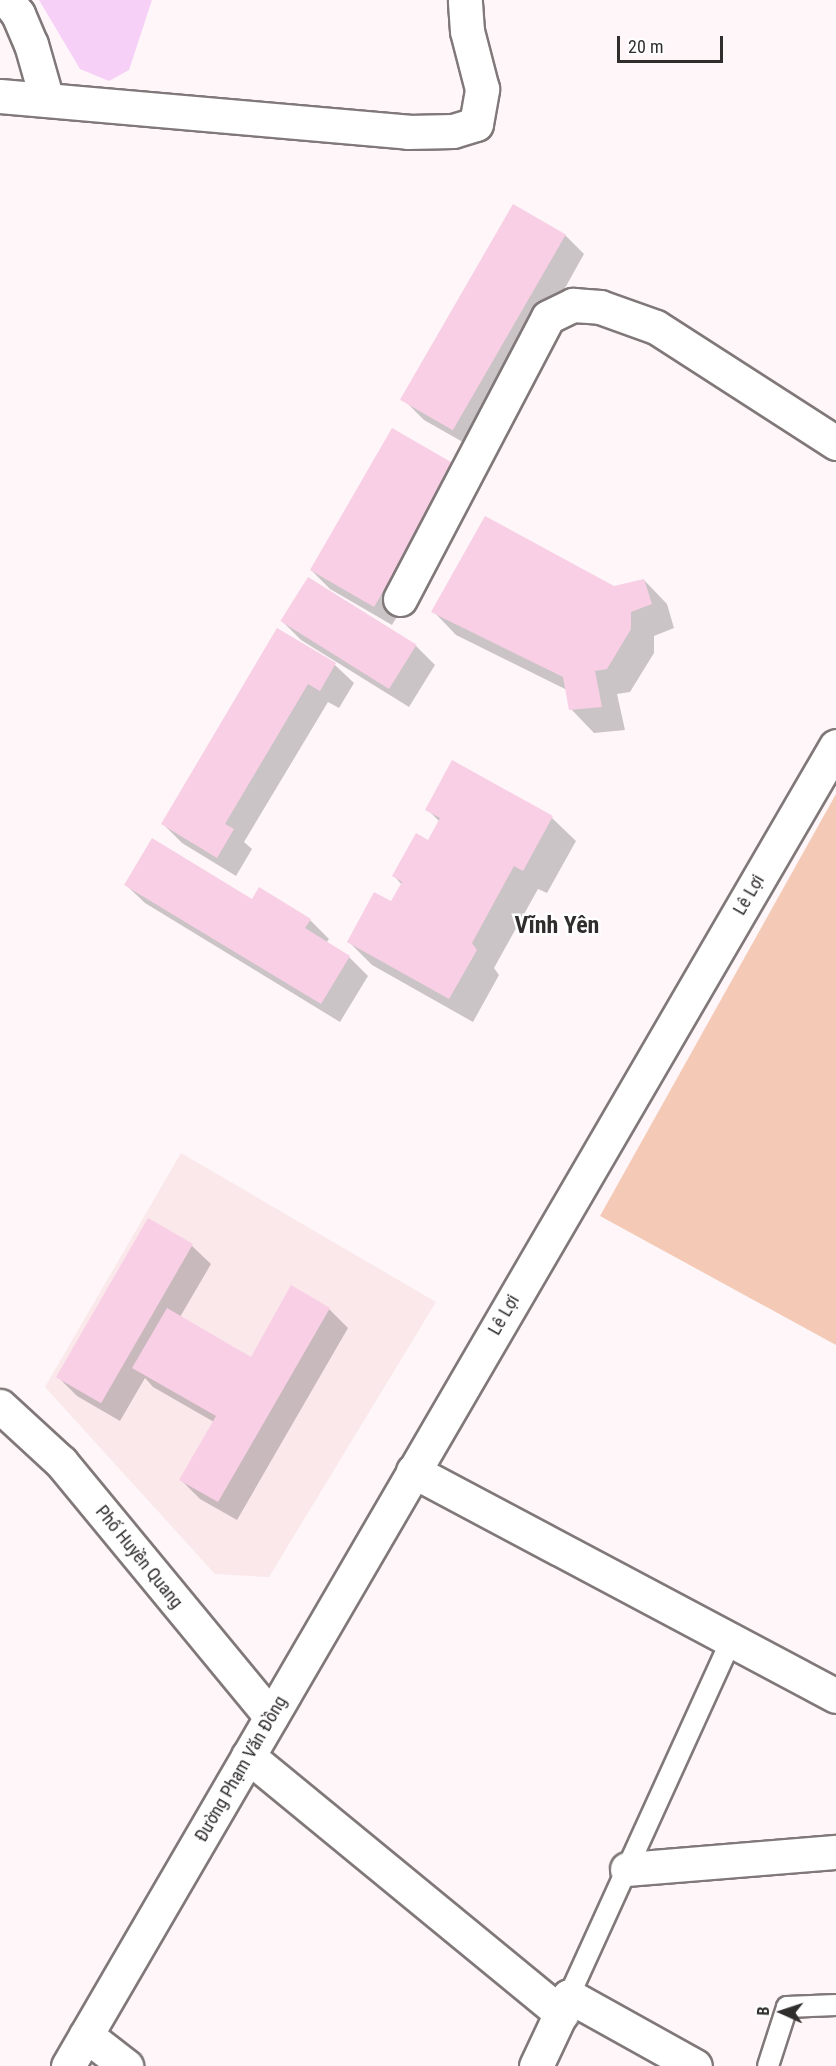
<!DOCTYPE html>
<html>
<head>
<meta charset="utf-8">
<style>
	body { margin:0 }
	#map { position:relative; width:836px; height:2066px; overflow:hidden; background:#fef6f8; font-family:"Roboto Condensed",sans-serif }
	div>[style] { position:absolute }
	.built>* { inset:0; background:#fae8eb }
	.green>* { inset:0; background:#f4cab7 }
	.water>* { inset:0; background:#f7d0f8 }
	.shadow>* { inset:0; background:#0003 }
	.building>* { inset:0; background:#f9cfe5; transform-origin:0 0 }
	.roads { filter:drop-shadow(2px 0 #807879) drop-shadow(-2px 0 #807879) drop-shadow(0 2px #807879) drop-shadow(0 -2px #807879) }
	.lane>* { height:20px; margin:-10px; padding:0 10px; transform-origin:10px; border-radius:10px; background:#fff }
	.street>* { height:33px; margin:-16.5px; padding:0 16.5px; transform-origin:16.5px; border-radius:16.5px; background:#fff }
	.secondary>* { height:33px; margin:-16.5px; padding:0 16.5px; transform-origin:16.5px; border-radius:16.5px; background:#fff }
	span { translate:-50% -50%; white-space:nowrap; text-align:center; line-height:1.15; -webkit-text-stroke:5px #fff; paint-order:stroke }
	.street-label { font-size:18px; color:#302d2d }
	.district-label { font-size:24px; color:#302d2d; font-weight:700 }
	.north { position:absolute; left:752px; top:1982px; width:60px; height:60px; -webkit-text-stroke:4px #fff; paint-order:stroke; rotate:273deg; font-size:16px; font-weight:700; line-height:24px; text-align:center; color:#302d2d }
	.north::after { content:''; display:block; margin:auto; width:21px; height:27px; background:#302d2d; clip-path:polygon(50% 0,100% 100%,50% 72%,0 100%) }
	.scale { position:absolute; left:617px; top:36px; width:106px; height:27px; box-sizing:border-box; border:3px solid #302d2d; border-top:0; padding-left:8px; font-size:18px; line-height:21px; white-space:nowrap; color:#302d2d; -webkit-text-stroke:4px #fff; paint-order:stroke }
</style>
</head>
<body>
<div id="map">
	<div class="built">
		<div style="clip-path:polygon(181px 1153px,436px 1302px,269px 1577px,215px 1574px,45px 1387px)"></div>
	</div>
	<div class="green">
		<div style="clip-path:polygon(836px 794px,836px 1345px,600px 1216px)"></div>
	</div>
	<div class="water">
		<div style="clip-path:polygon(39px 0,152px 0,129px 70px,109px 81px,80px 69px)"></div>
	</div>
	<div class="shadow">
		<div style="clip-path:polygon(565px 235px,584px 254px,475px 449px,424px 420px,405px 401px)"></div>
		<div style="clip-path:polygon(474px 485px,392px 625px,330px 589px,311px 570px)"></div>
		<div style="clip-path:polygon(644px 580px,667px 604px,674px 628px,654px 636px,654px 653px,630px 692px,617px 694px,625px 730px,594px 733px,571px 709px,567px 690px,456px 635px,433px 611px,614px 588px)"></div>
		<div style="clip-path:polygon(282px 621px,416px 646px,435px 665px,409px 707px,301px 640px)"></div>
		<div style="clip-path:polygon(278px 630px,335px 665px,354px 683px,339px 708px,328px 702px,244px 842px,252px 849px,236px 876px,182px 843px,163px 824px)"></div>
		<div style="clip-path:polygon(427px 809px,552px 818px,576px 841px,547px 893px,538px 889px,494px 968px,499px 975px,473px 1022px,372px 965px,348px 941px,392px 903px,402px 885px,394px 876px,429px 842px,440px 822px)"></div>
		<div style="clip-path:polygon(126px 885px,253px 901px,310px 920px,329px 939px,326px 943px,349px 957px,368px 976px,340px 1022px,145px 903px)"></div>
		<div style="clip-path:polygon(149px 1220px,192px 1246px,211px 1264px,180px 1317px,251px 1359px,329px 1309px,348px 1328px,237px 1520px,200px 1499px,181px 1480px,214px 1422px,153px 1387px,145px 1378px,120px 1421px,77px 1396px,58px 1377px)"></div>
	</div>
	<div class="building">
		<div style="left:513px;top:204px;width:61px;height:226px;rotate:30deg"></div>
		<div style="left:392px;top:428px;width:74px;height:164px;rotate:30deg"></div>
		<div style="clip-path:polygon(485px 516px,614px 586px,644px 579px,652px 604px,631px 612px,631px 629px,607px 669px,595px 671px,602px 707px,569px 710px,563px 677px,431px 612px)"></div>
		<div style="left:308px;top:577px;width:128px;height:52px;rotate:32deg"></div>
		<div style="clip-path:polygon(277px 628px,336px 663px,320px 691px,308px 684px,225px 824px,234px 829px,217px 858px,161px 824px)"></div>
		<div style="clip-path:polygon(452px 760px,553px 816px,523px 871px,514px 866px,472px 943px,477px 950px,449px 999px,347px 942px,374px 892px,391px 901px,402px 882px,392px 876px,416px 833px,428px 840px,440px 818px,425px 810px)"></div>
		<div style="clip-path:polygon(152px 838px,252px 899px,259px 887px,311px 919px,305px 928px,350px 956px,321px 1004px,124px 885px)"></div>
		<div style="left:148px;top:1218px;width:52px;height:184px;rotate:30deg"></div>
		<div style="clip-path:polygon(291px 1285px,330px 1308px,218px 1502px,179px 1480px,216px 1416px,132px 1368px,167px 1308px,251px 1357px)"></div>
	</div>
	<div class="roads">
		<div class="lane">
			<div style="left:569px;top:1996px;width:391px;rotate:-65.5deg"></div>
			<div style="left:768px;top:2066px;width:62px;rotate:-72.1deg"></div>
			<div style="left:787px;top:2007px;width:49px;rotate:-2.3deg"></div>
		</div>
		<div class="street">
			<div style="left:7px;top:0;width:18px;rotate:52deg"></div>
			<div style="left:18px;top:14px;width:33px;rotate:67deg"></div>
			<div style="left:31px;top:44px;width:58px;rotate:74.1deg"></div>
			<div style="left:0;top:96px;width:410px;rotate:5deg"></div>
			<div style="left:408px;top:132px;width:45px;rotate:-1.3deg"></div>
			<div style="left:453px;top:131px;width:24px;rotate:-17deg"></div>
			<div style="left:476px;top:124px;width:36px;rotate:-80deg"></div>
			<div style="left:482px;top:89px;width:60px;rotate:-104.5deg"></div>
			<div style="left:467px;top:31px;width:31px;rotate:-94deg"></div>
			<div style="left:400px;top:599px;width:318px;rotate:-62.3deg"></div>
			<div style="left:548px;top:317px;width:28px;rotate:-26deg"></div>
			<div style="left:573px;top:305px;width:27px;rotate:4deg"></div>
			<div style="left:600px;top:307px;width:59px;rotate:19.7deg"></div>
			<div style="left:656px;top:327px;width:214px;rotate:32.8deg"></div>
			<div style="left:0;top:1406px;width:83px;rotate:42.6deg"></div>
			<div style="left:61px;top:1462px;width:330px;rotate:50.5deg"></div>
			<div style="left:248px;top:1756px;width:406px;rotate:39.4deg"></div>
			<div style="left:627px;top:1869px;width:210px;rotate:-4.7deg"></div>
			<div style="left:86px;top:2035px;width:51px;rotate:37.8deg"></div>
			<div style="left:536px;top:2066px;width:77px;rotate:-64.8deg"></div>
			<div style="left:569px;top:1996px;width:144px;rotate:29.1deg"></div>
		</div>
		<div class="secondary">
			<div style="left:413px;top:1471px;width:479px;rotate:28deg"></div>
			<div style="left:68px;top:2066px;width:1527px;rotate:-59.81deg"></div>
		</div>
	</div>
	<div class="street-label">
		<span style="left:749px;top:895px;rotate:-60deg">Lê Lợi</span>
		<span style="left:504px;top:1315px;rotate:-60deg">Lê Lợi</span>
		<span style="left:139px;top:1557px;rotate:51deg">Phố Huyền Quang</span>
		<span style="left:241px;top:1769px;rotate:-60deg">Đường Phạm Văn Đồng</span>
	</div>
	<div class="district-label">
		<span style="left:557px;top:926px">Vĩnh Yên</span>
	</div>
	<div class="north">B</div>
	<div class="scale">20 m</div>
</div>
</body>
</html>
